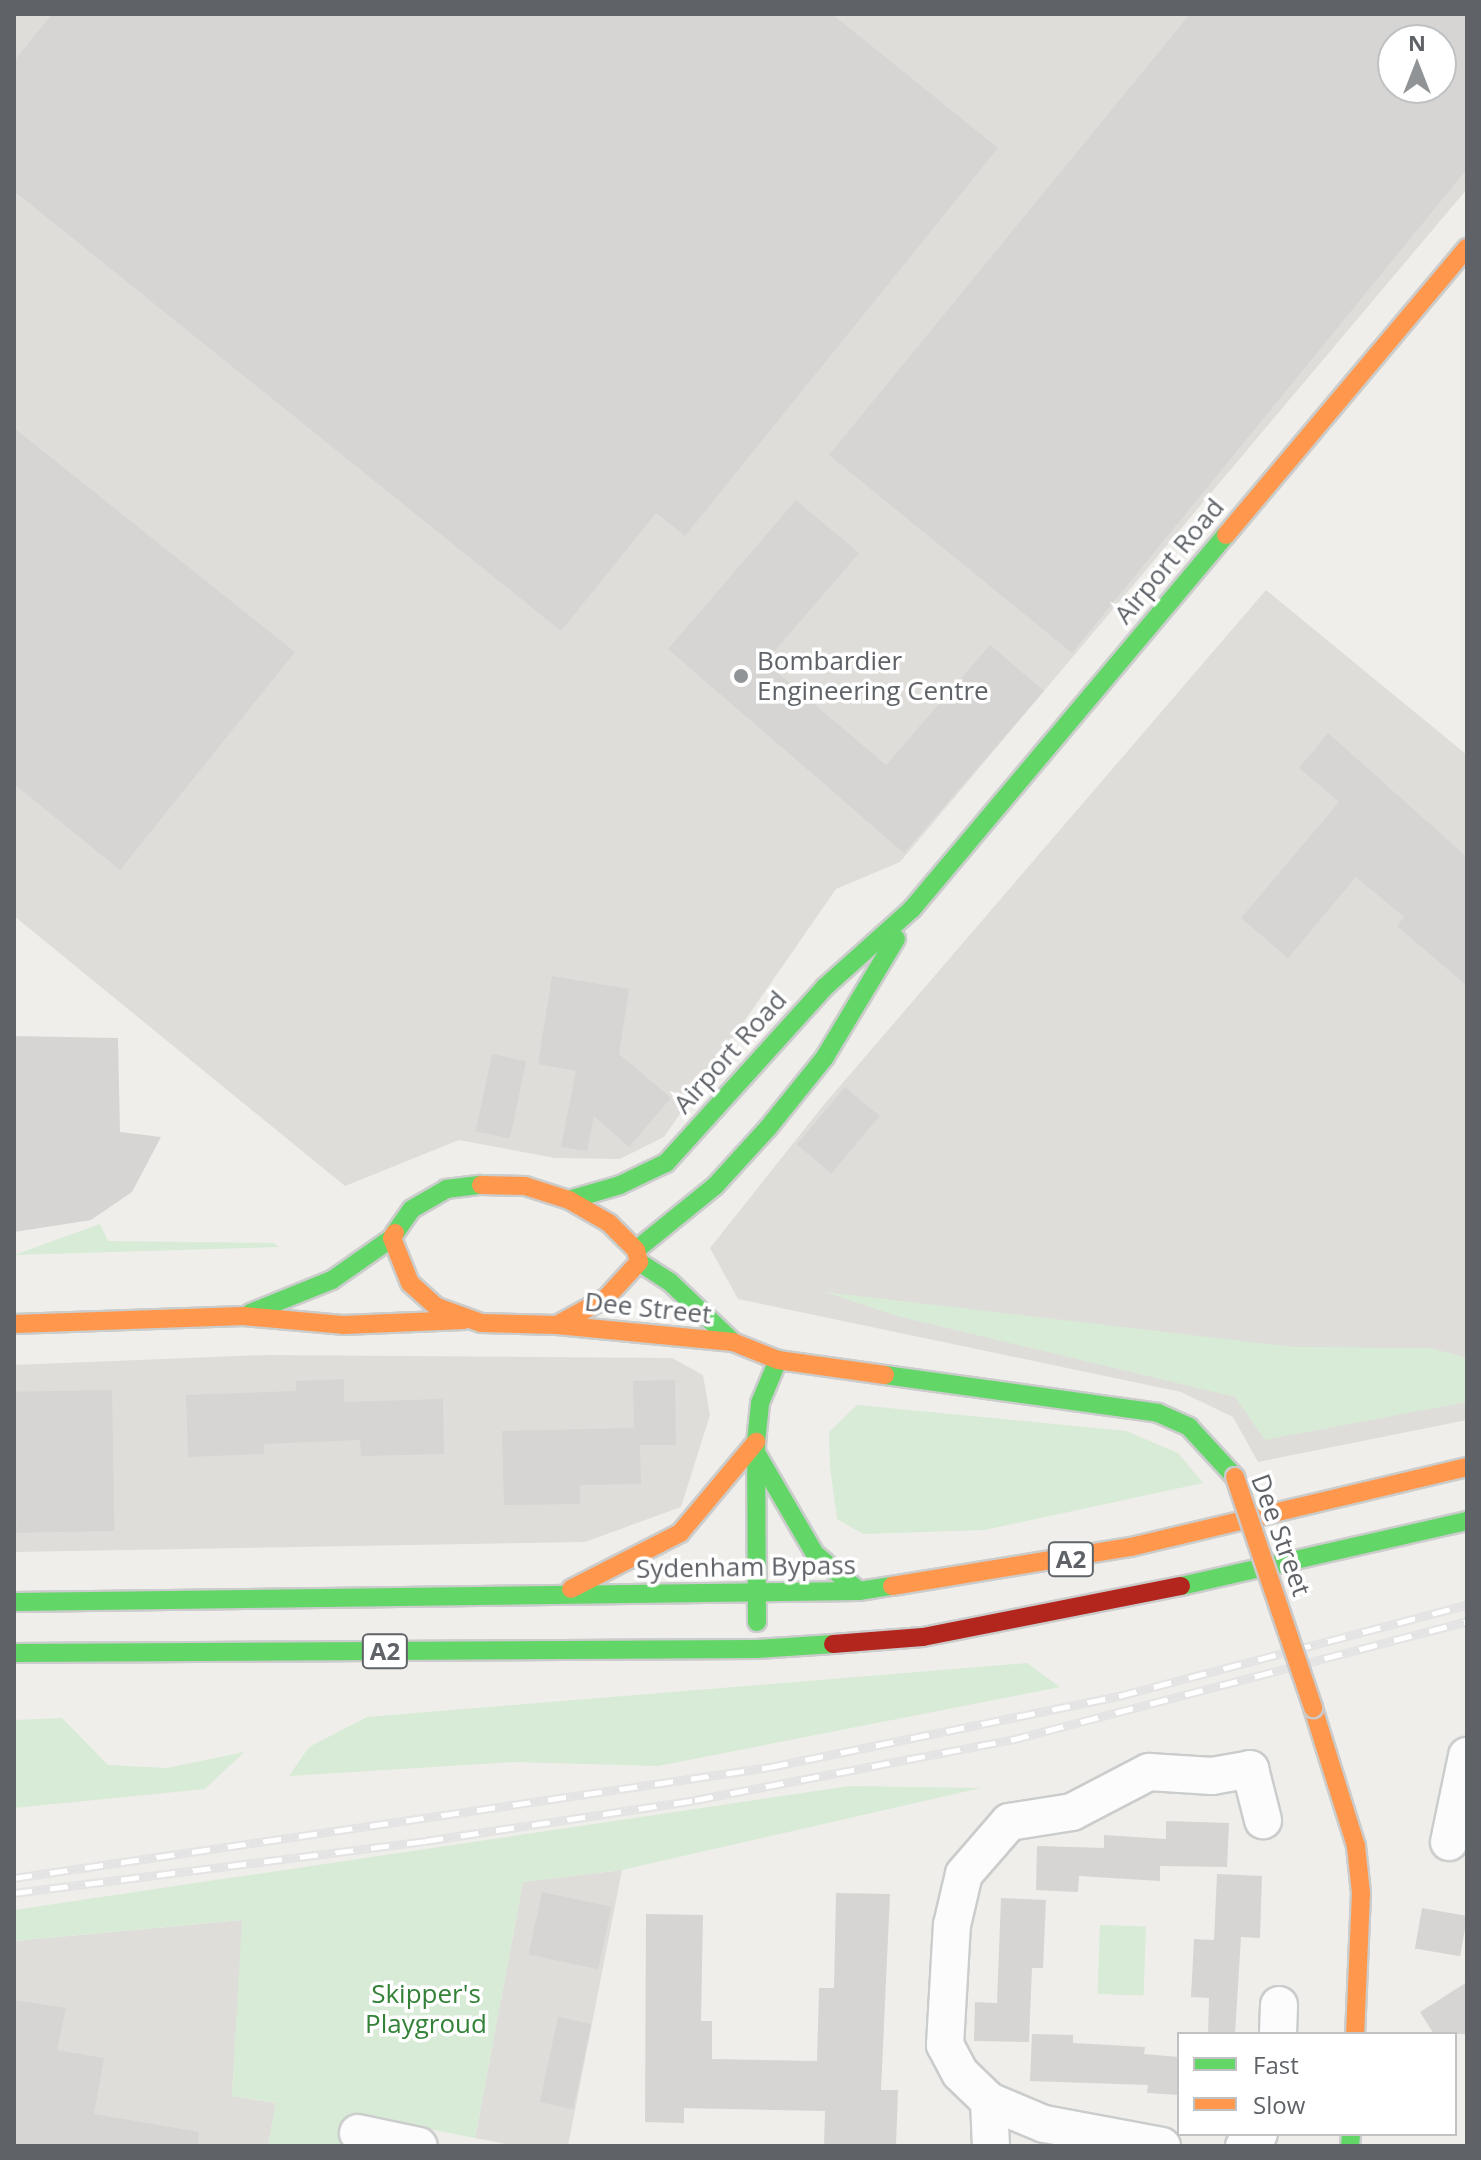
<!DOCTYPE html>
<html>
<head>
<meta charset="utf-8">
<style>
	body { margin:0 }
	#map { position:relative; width:1481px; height:2160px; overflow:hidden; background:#efeeea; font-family:"Open Sans",sans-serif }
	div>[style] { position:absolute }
	.industrial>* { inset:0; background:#dfddda }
	.green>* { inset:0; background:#d8ebd6; transform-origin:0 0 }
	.building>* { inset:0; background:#d6d5d3; transform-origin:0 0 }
	.roads { filter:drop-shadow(2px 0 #cbcccc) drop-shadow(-2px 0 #cbcccc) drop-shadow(0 2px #cbcccc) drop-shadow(0 -2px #cbcccc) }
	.street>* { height:36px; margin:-18px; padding:0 18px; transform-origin:18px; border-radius:18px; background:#fdfcfc }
	.fast>* { height:18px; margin:-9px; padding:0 9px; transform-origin:9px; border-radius:9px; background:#63d668 }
	.slow>* { height:18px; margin:-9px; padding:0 9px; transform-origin:9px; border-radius:9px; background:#ff974d }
	.jam>* { height:18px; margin:-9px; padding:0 9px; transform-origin:9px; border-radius:9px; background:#b3261e }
	.rail>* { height:9px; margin-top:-4.5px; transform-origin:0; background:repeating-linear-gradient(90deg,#fff 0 18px,#e4e4e4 0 36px); box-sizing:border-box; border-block:2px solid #e4e4e4 }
	.bridges { filter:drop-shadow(2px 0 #cacacb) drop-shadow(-2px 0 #cacacb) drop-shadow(0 2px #cacacb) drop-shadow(0 -2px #cacacb) }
	.slow-bridge>* { height:18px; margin:-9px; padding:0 9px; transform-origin:9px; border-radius:9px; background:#ff974d }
	.dots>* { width:22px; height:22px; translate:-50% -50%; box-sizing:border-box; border:4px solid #fff; border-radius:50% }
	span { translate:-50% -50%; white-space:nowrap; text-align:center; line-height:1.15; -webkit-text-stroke:7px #fff; paint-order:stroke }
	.shield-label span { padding:2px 6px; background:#fff; border:2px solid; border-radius:6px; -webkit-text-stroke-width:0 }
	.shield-label { font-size:24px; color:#5f6368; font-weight:700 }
	.street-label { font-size:26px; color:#5f6368 }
	.poi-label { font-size:26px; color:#5f6368 }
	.left { translate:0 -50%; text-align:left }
	.park-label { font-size:26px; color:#348238 }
	.frame { position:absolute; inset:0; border:16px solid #5f6368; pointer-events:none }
	.legend { position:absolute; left:1177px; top:2032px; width:280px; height:104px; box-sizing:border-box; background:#fff; border:2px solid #bfc1c3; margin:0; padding:10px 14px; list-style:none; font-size:24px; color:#5f6368 }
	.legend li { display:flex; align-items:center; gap:16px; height:40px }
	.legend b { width:40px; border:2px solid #bfc1c3 }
	.north { position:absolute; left:1377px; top:24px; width:80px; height:80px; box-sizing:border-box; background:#fff; border:2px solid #bfc1c3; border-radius:50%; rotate:0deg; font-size:22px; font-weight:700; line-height:32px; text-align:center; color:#5f6368 }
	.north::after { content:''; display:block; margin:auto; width:28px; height:36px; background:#919496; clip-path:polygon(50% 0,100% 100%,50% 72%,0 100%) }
</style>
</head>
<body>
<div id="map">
	<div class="industrial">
		<div style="clip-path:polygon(evenodd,14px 14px,1467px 14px,1467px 189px,900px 862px,836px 889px,664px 1137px,620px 1159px,555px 1158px,459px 1140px,345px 1186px,14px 916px,14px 14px,1393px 40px,1441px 40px,1441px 88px,1393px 88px,1393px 40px)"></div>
		<div style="clip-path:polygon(1266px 590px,1467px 755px,1467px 1420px,1258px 1462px,1233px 1417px,1181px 1392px,738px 1299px,710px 1248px,822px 1107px)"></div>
		<div style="clip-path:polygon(265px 1355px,672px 1358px,703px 1375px,710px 1415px,681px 1507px,585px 1542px,14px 1552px,14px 1365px)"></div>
		<div style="clip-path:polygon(622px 1870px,568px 2146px,516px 2146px,475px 2138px,523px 1882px)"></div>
		<div style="clip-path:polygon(243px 1920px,232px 2096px,276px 2103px,268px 2146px,14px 2146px,14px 1941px)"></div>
	</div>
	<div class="green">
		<div style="clip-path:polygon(100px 1224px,108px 1241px,274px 1243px,279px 1247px,14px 1255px)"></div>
		<div style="clip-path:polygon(825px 1292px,1293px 1347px,1430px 1348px,1467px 1358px,1467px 1402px,1265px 1440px,1235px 1397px,897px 1316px)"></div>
		<div style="clip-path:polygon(857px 1405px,1126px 1431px,1178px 1453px,1203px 1483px,984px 1530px,863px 1534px,837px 1519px,830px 1467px,829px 1432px)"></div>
		<div style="clip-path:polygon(1027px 1663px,1060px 1687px,658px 1766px,515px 1762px,289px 1776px,309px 1747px,367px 1717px)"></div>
		<div style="clip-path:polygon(62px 1718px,108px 1765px,167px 1768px,244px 1752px,205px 1789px,14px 1808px,14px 1720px)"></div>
		<div style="clip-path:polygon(850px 1786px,981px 1788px,622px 1870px,523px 1882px,475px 2138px,349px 2113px,340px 2146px,268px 2146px,276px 2103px,232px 2096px,242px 1920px,14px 1941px,14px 1910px)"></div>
		<div style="left:1100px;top:1925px;width:46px;height:69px;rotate:2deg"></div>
	</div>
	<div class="building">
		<div style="clip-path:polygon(52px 14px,832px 14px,998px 148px,685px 536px,656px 513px,561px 631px,14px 191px,14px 61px)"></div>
		<div style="clip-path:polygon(evenodd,1190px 14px,1467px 14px,1467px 169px,1072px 653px,829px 455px,1190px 14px,1393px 40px,1441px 40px,1441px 88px,1393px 88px,1393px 40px)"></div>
		<div style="clip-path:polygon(14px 428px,295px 652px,120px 870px,14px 784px)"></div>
		<div style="clip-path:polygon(796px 500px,859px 553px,765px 662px,886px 765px,990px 645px,1044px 691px,904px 853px,668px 649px)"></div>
		<div style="clip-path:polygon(1328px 733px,1467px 857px,1467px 986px,1397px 926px,1404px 917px,1356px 877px,1288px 958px,1241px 918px,1339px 802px,1299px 768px)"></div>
		<div style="clip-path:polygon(552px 976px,629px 989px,619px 1054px,671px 1098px,629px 1147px,594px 1116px,587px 1151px,561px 1147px,576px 1071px,538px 1064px)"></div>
		<div style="clip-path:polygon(14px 1036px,118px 1038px,120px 1132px,161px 1137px,132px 1192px,91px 1220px,14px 1232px)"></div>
		<div style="left:492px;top:1054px;width:35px;height:79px;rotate:12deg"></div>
		<div style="left:845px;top:1087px;width:45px;height:75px;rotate:40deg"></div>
		<div style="clip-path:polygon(344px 1379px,344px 1402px,443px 1399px,444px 1454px,361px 1456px,360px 1440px,264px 1444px,264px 1454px,188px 1457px,186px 1395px,296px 1391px,296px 1381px)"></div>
		<div style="clip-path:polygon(675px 1380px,676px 1445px,640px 1445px,641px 1484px,580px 1485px,580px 1504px,504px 1505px,502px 1431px,634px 1428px,633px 1381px)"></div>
		<div style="left:112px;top:1390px;width:141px;height:98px;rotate:89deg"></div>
		<div style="clip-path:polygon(1166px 1821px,1229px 1823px,1227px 1867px,1160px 1866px,1160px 1881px,1079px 1876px,1078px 1892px,1036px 1890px,1037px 1846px,1104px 1848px,1104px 1835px,1166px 1839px)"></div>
		<div style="clip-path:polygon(1217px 1874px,1262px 1876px,1260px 1938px,1241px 1937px,1235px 2034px,1208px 2034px,1209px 1998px,1191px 1997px,1194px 1939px,1214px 1940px)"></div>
		<div style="left:542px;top:1892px;width:71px;height:64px;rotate:12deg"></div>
		<div style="clip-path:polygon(836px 1893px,890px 1894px,881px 2090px,898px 2090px,896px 2146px,824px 2146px,825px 2111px,684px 2108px,684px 2123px,645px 2122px,646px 1914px,703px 1915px,701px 2021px,712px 2021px,712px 2059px,817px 2061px,819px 1988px,834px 1988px)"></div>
		<div style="clip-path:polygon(1001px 1898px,1046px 1900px,1043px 1968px,1032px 1968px,1029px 2042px,974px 2041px,975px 2002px,997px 2003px)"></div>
		<div style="left:1422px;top:1908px;width:46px;height:41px;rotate:10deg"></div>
		<div style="clip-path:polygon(1467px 1982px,1467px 2034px,1434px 2034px,1420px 2012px)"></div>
		<div style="clip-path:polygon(14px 2000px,66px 2008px,57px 2050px,104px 2058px,94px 2114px,199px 2132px,198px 2146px,14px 2146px)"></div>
		<div style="left:558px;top:2017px;width:34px;height:87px;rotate:12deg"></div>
		<div style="clip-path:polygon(1032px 2034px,1073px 2035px,1073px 2043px,1145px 2047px,1144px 2054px,1179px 2057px,1179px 2095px,1147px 2093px,1148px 2085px,1030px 2081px)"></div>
	</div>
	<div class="roads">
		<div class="street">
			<div style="left:1449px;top:1842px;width:88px;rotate:-78.2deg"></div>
			<div style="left:1278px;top:2034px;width:29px;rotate:-88deg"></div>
			<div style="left:989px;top:2101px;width:45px;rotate:87.5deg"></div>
			<div style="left:358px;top:2133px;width:62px;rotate:12deg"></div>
			<div style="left:1162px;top:2146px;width:120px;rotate:-169.4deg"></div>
			<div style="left:1044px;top:2124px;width:60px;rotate:-157.3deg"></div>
			<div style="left:989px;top:2101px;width:40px;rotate:-136deg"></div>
			<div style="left:960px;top:2073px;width:32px;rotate:-118deg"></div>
			<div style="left:945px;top:2045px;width:120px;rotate:-86.7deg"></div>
			<div style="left:952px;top:1925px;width:52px;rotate:-76.8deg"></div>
			<div style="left:964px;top:1874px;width:69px;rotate:-49.1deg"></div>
			<div style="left:1009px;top:1822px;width:64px;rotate:-9deg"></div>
			<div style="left:1072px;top:1812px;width:87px;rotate:-27.5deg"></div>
			<div style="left:1149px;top:1772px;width:63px;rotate:3.6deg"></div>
			<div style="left:1212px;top:1776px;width:39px;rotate:-10deg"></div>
			<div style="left:1250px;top:1769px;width:53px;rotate:75.7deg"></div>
			<div style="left:1244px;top:2146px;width:19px;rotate:-39deg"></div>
		</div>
		<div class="fast">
			<div style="left:569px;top:1200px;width:53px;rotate:-16.4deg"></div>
			<div style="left:620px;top:1185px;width:51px;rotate:-25.6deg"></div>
			<div style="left:666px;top:1163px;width:237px;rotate:-47.9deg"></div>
			<div style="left:825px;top:987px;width:117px;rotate:-41.9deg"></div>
			<div style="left:912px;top:909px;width:488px;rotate:-50deg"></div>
			<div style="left:395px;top:1233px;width:29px;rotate:-55deg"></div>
			<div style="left:412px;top:1209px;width:39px;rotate:-30deg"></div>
			<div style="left:446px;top:1189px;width:35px;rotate:-7deg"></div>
			<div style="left:636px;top:1250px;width:102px;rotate:-39deg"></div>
			<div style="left:715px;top:1186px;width:79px;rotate:-47.6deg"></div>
			<div style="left:768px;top:1128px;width:91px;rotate:-51.2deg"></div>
			<div style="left:825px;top:1057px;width:138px;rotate:-59deg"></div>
			<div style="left:639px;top:1262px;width:37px;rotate:33deg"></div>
			<div style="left:670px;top:1282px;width:87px;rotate:43.6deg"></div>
			<div style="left:250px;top:1313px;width:88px;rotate:-21.9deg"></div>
			<div style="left:332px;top:1280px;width:73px;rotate:-35deg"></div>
			<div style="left:885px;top:1375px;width:276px;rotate:7.9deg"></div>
			<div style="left:1158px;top:1413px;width:34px;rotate:24deg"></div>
			<div style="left:1189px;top:1427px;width:68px;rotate:47.4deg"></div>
			<div style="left:758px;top:1456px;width:113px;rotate:59.8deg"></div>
			<div style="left:815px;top:1554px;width:57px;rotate:40.1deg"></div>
			<div style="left:1181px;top:1586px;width:293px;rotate:-12.8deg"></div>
			<div style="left:14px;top:1602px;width:845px;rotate:-0.75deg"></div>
			<div style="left:859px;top:1591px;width:33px;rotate:-9deg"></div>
			<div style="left:757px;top:1622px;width:180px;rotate:-90.3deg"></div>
			<div style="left:756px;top:1442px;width:39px;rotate:-84deg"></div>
			<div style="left:760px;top:1403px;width:47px;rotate:-67.3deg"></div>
			<div style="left:14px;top:1653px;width:743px;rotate:-0.31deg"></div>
			<div style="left:757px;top:1649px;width:76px;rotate:-3.8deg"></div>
			<div style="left:1350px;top:2146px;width:12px;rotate:-85deg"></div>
		</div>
		<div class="slow">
			<div style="left:1226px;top:535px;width:375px;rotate:-50deg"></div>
			<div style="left:395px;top:1233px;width:6px;rotate:121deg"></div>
			<div style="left:392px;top:1238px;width:48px;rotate:68.2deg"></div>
			<div style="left:410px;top:1283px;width:36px;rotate:42deg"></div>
			<div style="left:437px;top:1307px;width:47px;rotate:20deg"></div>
			<div style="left:481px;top:1323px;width:76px;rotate:1.5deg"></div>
			<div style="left:557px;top:1325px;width:56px;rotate:-28.9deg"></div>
			<div style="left:606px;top:1298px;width:49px;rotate:-47.5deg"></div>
			<div style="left:639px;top:1262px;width:12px;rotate:-104deg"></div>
			<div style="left:636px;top:1250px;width:38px;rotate:-135deg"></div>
			<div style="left:609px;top:1223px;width:46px;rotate:-150.1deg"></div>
			<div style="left:569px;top:1200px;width:46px;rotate:-162.3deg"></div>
			<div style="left:525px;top:1186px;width:44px;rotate:-178.7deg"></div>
			<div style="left:14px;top:1324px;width:229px;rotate:-2deg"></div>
			<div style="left:243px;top:1316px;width:100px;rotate:5.1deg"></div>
			<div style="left:343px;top:1325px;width:121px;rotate:-2.4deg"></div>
			<div style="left:557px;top:1325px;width:177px;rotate:5.5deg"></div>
			<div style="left:733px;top:1342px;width:48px;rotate:21.8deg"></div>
			<div style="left:778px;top:1360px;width:108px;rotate:8deg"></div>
			<div style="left:892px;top:1586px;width:242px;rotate:-9.3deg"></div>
			<div style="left:1131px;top:1547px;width:345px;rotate:-13.4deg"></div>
			<div style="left:571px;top:1589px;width:123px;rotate:-27.2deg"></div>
			<div style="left:680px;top:1533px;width:119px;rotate:-50.1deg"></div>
			<div style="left:1313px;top:1708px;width:145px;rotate:72.7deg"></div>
			<div style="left:1356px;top:1846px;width:47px;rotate:83.9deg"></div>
			<div style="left:1361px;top:1893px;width:141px;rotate:92.4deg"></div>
		</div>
		<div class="jam">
			<div style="left:833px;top:1644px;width:90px;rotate:-4.4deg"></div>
			<div style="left:923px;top:1637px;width:263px;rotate:-11.2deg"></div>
		</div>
	</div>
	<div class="rail">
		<div style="left:14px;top:1878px;width:764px;rotate:-8.35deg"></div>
		<div style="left:770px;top:1767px;width:356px;rotate:-11.5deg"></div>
		<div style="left:1119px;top:1696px;width:360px;rotate:-14.7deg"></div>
		<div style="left:14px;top:1893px;width:414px;rotate:-7.2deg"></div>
		<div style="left:425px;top:1841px;width:273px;rotate:-8.6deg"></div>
		<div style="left:695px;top:1800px;width:322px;rotate:-10.8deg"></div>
		<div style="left:1011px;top:1740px;width:471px;rotate:-14.6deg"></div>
	</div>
	<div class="bridges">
		<div class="slow-bridge">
			<div style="left:1235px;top:1477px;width:244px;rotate:71.3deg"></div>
		</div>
	</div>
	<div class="dots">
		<div style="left:741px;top:676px;background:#919496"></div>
	</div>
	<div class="shield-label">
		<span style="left:1071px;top:1559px">A2</span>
		<span style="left:385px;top:1651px">A2</span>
	</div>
	<div class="street-label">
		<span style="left:1169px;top:561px;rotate:-50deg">Airport Road</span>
		<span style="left:730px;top:1052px;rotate:-48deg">Airport Road</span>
		<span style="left:648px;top:1308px;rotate:6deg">Dee Street</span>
		<span style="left:1281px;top:1535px;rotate:70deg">Dee Street</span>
		<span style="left:746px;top:1567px;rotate:-1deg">Sydenham Bypass</span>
	</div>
	<div class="poi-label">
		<span class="left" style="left:757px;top:676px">Bombardier<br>Engineering Centre</span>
	</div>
	<div class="park-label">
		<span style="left:426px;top:2009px">Skipper's<br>Playgroud</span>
	</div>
	<div class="frame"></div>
	<ul class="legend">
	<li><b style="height:10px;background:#63d668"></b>Fast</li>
	<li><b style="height:10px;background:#ff974d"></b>Slow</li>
	</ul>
	<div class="north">N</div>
</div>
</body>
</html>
